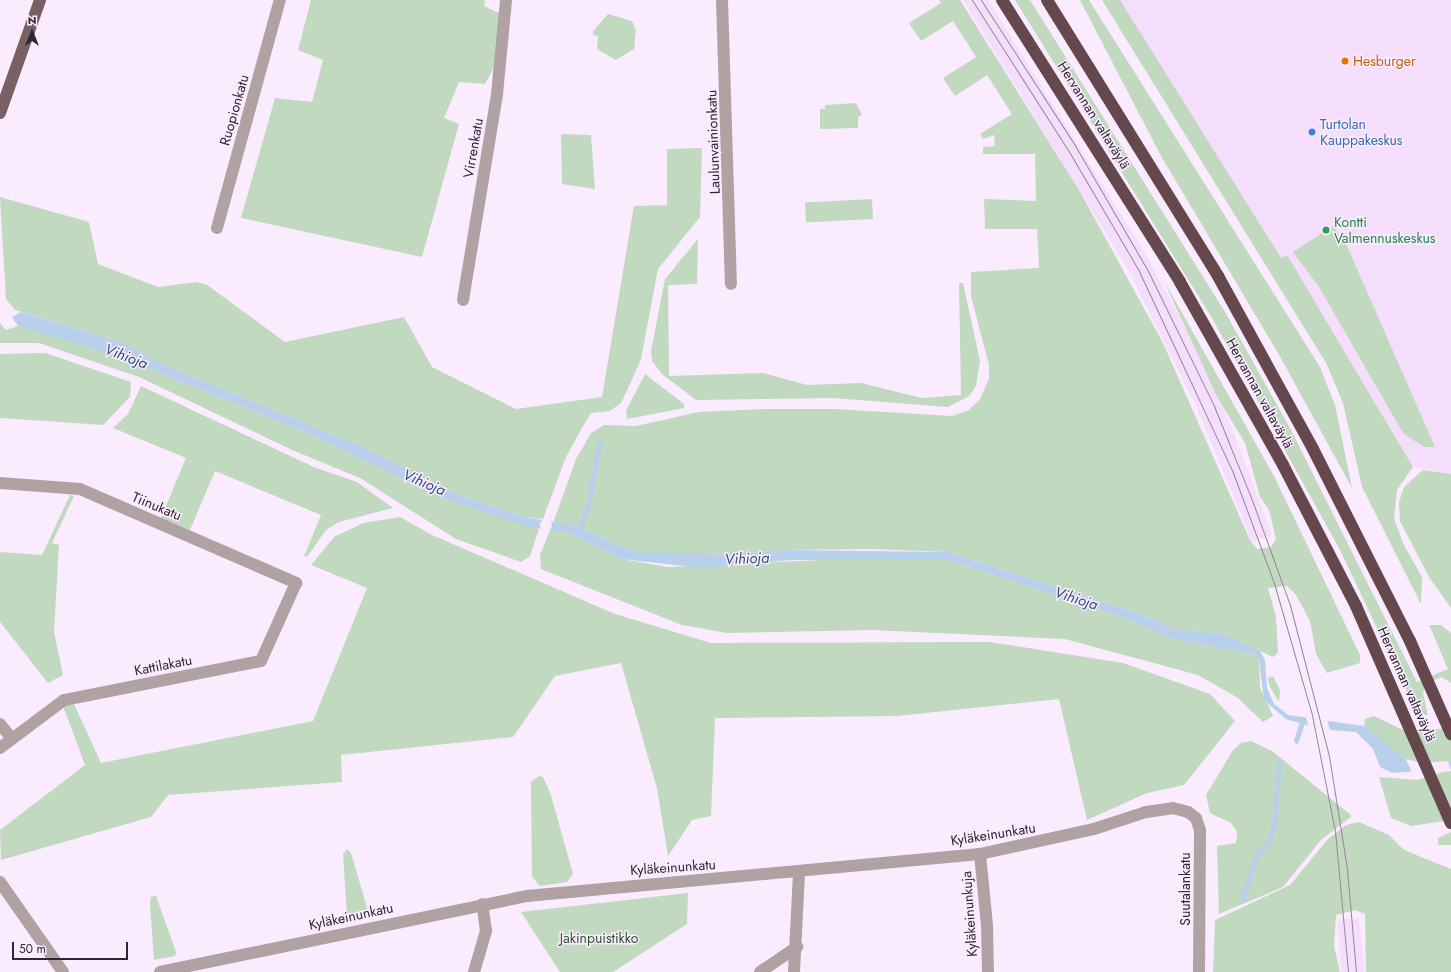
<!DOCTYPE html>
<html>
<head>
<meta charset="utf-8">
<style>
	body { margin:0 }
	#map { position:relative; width:1451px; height:972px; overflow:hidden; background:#faebff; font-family:Jost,sans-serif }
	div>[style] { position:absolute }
	.built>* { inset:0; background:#f5ddfc }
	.green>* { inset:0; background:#c0d9bf; transform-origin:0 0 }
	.water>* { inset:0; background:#b9d0ec }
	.pier>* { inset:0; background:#faebff }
	.round { border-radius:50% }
	.stream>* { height:4.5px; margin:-2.25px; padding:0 2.25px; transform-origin:2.25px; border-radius:2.25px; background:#b9d0ec }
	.minor>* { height:12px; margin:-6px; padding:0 6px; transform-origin:6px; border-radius:6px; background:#b0a1a3 }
	.major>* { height:12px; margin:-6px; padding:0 6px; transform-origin:6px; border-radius:6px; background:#786064 }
	.highway>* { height:12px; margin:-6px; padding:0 6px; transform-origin:6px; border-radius:6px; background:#64484d }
	.tram>* { height:1px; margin:-0.5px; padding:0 0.5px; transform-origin:0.5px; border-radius:0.5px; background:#938796 }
	.dots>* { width:11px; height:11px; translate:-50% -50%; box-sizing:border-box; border:2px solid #faebff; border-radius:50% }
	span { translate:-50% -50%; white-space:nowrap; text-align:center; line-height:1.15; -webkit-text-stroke:3px #faebff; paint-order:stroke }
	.food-label { font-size:14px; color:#c56008 }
	.left { translate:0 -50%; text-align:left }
	.street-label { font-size:14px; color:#2e2630 }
	.shop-label { font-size:14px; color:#366cbe }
	.leisure-label { font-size:14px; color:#27864d }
	.park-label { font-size:14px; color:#2d532d }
	.water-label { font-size:15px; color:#305078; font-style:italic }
	.north { position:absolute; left:12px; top:12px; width:40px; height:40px; -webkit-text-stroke:3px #faebff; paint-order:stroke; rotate:0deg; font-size:11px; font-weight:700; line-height:16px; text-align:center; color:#2e2630 }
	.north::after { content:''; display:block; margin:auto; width:14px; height:18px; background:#2e2630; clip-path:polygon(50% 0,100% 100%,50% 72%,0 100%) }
	.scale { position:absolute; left:12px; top:942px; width:116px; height:18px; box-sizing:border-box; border:2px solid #2e2630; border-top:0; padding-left:5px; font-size:12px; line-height:14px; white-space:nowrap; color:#2e2630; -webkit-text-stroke:3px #faebff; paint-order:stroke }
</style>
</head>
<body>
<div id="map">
	<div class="built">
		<div style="clip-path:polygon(963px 0,988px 0,1145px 253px,1178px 314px,1234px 433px,1272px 535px,1252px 541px,1195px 404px,1127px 268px)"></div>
		<div style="clip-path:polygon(1120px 0,1451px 0,1451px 474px,1413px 467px,1402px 453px,1287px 255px,1281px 259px)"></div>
		<div style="clip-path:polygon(1359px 918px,1365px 972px,1341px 972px,1338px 920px)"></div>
	</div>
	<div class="green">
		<div style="clip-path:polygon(311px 0,485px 0,484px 6px,501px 14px,494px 67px,485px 84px,459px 82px,444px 118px,459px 124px,422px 257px,241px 218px,275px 98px,312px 102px,323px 60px,298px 50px)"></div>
		<div style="clip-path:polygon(939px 0,960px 0,1079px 190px,1163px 343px,1250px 540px,1257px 549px,1271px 547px,1276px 539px,1269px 510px,1260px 497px,1245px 443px,1217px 397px,1164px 281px,1274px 476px,1360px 655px,1360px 663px,1327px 673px,1316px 654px,1310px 621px,1296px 595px,1287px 586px,1268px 588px,1276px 617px,1278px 653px,1273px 657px,1223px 634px,1171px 629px,1152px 618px,948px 552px,870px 549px,784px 550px,730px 555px,649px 554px,634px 552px,573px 525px,553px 523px,576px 459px,591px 433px,604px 425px,636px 426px,699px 412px,766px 409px,835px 409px,952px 416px,969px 410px,980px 399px,989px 379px,989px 365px,971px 296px,971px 272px,1039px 268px,1037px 229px,985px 229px,984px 199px,1036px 201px,1035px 154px,983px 154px,983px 147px,995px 146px,994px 135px,983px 139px,980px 134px,1012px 114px,987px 75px,955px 96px,943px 78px,976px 57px,953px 21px,921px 41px,909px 23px,941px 3px)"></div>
		<div style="clip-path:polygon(1015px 0,1030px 0,1225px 312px,1291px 430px,1417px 682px,1448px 669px,1429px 625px,1441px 625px,1451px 633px,1451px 683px,1442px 677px,1426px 683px,1423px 693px,1428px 715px,1418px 715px,1340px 550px,1212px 318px)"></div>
		<div style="clip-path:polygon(1080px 0,1089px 0,1320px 367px,1335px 405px,1352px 488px,1278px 353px,1161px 156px)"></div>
		<div style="clip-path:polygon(1102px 0,1120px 0,1281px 258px,1287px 255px,1413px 467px,1397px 490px,1394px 518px,1403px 543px,1422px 577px,1421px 604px,1362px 487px,1343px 403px,1326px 363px)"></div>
		<div style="clip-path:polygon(608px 14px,632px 21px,636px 30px,634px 49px,616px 60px,597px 49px,598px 36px,593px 35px,593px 31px)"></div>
		<div style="clip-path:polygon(856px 103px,862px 115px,858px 117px,858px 128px,820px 129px,820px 109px,825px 109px,825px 105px)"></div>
		<div style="clip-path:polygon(561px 134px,591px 135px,595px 189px,562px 184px)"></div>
		<div style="clip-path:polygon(702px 148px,700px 217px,658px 269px,641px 359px,631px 382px,621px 403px,610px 411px,591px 413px,582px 428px,566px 457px,543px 519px,524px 517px,458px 495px,356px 444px,160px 363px,124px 343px,15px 310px,6px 299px,0 197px,89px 222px,98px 264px,158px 287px,196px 282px,207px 285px,285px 342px,404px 317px,432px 367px,516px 409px,602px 397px,634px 206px,667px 205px,667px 149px)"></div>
		<div style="left:872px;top:199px;width:20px;height:67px;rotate:87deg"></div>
		<div style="clip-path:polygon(1333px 226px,1347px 246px,1435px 447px,1424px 447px,1403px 433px,1319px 287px,1293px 252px)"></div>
		<div style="clip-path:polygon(698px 239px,697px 284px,668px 285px,669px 376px,763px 373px,807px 385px,861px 383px,922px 398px,961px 395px,959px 283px,963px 283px,980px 361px,976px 386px,969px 396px,948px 407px,833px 398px,696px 400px,662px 374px,652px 361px,651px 351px,665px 279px)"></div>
		<div style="clip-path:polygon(0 323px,6px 330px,18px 326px,33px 328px,114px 354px,312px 435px,442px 498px,539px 529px,530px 556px,521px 562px,456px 539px,360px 478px,292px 450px,139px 377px,39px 343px,0 343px)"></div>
		<div style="clip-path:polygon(45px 353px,131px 382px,130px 397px,103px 425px,0 418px,0 354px)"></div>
		<div style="clip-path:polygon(645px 374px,684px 404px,684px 408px,627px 419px,626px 411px)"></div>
		<div style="clip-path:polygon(141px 386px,316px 468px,357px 482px,393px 508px,339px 522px,326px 530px,307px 557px,304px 556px,321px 515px,215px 471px,190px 530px,161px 518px,186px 458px,113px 428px,128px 414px)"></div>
		<div style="clip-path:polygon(1423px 470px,1451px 474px,1451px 608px,1429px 577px,1400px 521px,1399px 502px,1404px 487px)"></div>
		<div style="clip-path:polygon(70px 495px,74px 496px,52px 543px,59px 545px,54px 632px,63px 675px,48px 683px,0 622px,0 552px,42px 555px)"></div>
		<div style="clip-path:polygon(400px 517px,432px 535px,615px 614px,711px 643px,990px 642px,1123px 663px,1210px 694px,1235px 721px,1184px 785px,1147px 793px,1087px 820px,1059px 699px,897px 716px,715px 718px,711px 816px,692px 820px,668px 856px,657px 788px,621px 663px,555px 676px,513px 737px,341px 755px,342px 782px,168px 795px,151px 817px,1px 860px,0 830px,85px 765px,63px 706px,74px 704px,101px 763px,313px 721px,367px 588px,311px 565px,334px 537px,363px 523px)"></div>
		<div style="clip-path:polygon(554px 529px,567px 532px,621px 559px,668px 567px,888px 557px,949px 560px,1123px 617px,1170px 638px,1253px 654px,1259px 659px,1260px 688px,1273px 716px,1263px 722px,1238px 698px,1198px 675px,1065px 639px,872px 630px,727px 633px,682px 625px,541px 569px,540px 555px,550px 530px)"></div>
		<div style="clip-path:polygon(1273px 676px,1280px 690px,1279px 702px,1269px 685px,1268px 678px)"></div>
		<div style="clip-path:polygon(1374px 716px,1401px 729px,1451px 729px,1451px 762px,1408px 762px,1402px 759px,1364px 726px,1365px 719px)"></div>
		<div style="clip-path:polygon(1251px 741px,1272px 751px,1352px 816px,1321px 840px,1283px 887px,1219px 914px,1217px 846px,1236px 843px,1237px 832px,1231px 823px,1210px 813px,1206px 795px,1233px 750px,1241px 743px)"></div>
		<div style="clip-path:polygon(1451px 769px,1451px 820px,1411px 826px,1391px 818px,1379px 777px,1418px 780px)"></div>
		<div style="clip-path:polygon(539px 776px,543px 777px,550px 792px,573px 874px,567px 882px,540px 886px,532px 877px,531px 790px,531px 782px)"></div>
		<div style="clip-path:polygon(1359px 822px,1389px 835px,1404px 850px,1451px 869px,1451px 972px,1366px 972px,1365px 914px,1355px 910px,1336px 915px,1334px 946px,1340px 972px,1213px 972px,1215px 920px,1290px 885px,1328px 839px,1346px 825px)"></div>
		<div style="clip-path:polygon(1451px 832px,1451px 845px,1438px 845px,1438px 838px)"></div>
		<div style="clip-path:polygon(347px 849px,351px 853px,368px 911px,367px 915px,360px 918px,347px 916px,343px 854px)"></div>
		<div style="clip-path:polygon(688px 893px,687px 924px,613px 972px,560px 972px,521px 912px)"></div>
		<div style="clip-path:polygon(156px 896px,176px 952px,175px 956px,154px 960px,150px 905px,151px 897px)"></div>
	</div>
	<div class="water">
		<div style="clip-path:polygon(21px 312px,124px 343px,160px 363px,356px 444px,458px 495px,524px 517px,573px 525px,634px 552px,730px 555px,784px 550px,948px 552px,1152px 618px,1171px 629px,1223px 634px,1260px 651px,1265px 660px,1267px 688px,1274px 704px,1288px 715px,1364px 726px,1408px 762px,1451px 762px,1451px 769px,1392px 773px,1380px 767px,1373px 749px,1356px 732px,1319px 729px,1286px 719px,1264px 700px,1259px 659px,1253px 654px,1170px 638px,1123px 617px,949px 560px,792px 560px,703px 568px,621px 559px,567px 532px,529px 527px,442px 498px,312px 435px,114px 354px,18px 326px,12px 317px)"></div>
	</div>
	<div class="pier">
		<div class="round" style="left:540px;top:519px;width:12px;height:12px"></div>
		<div style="clip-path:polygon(1306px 717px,1327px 718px,1330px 732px,1309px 729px)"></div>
		<div style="clip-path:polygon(1406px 759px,1422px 763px,1448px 761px,1451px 771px,1413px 775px)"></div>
	</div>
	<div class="stream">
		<div style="left:578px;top:533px;width:25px;rotate:-69deg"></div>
		<div style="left:587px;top:510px;width:69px;rotate:-79.2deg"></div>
		<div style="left:1296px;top:741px;width:20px;rotate:-72deg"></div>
		<div style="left:1242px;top:900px;width:48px;rotate:-71.9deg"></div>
		<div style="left:1257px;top:854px;width:15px;rotate:-42deg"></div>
		<div style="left:1268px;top:844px;width:19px;rotate:-72deg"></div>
		<div style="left:1274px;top:826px;width:64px;rotate:-85.5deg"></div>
	</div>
	<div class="minor">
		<div style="left:722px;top:0;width:284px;rotate:88.2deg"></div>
		<div style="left:217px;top:228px;width:237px;rotate:-74.6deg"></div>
		<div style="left:463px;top:300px;width:209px;rotate:-80.6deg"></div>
		<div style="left:497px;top:94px;width:94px;rotate:-84.5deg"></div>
		<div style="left:0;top:483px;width:80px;rotate:4.3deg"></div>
		<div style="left:80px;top:489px;width:236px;rotate:23.5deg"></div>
		<div style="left:296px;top:583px;width:85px;rotate:114.2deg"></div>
		<div style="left:261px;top:661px;width:201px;rotate:168.8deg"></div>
		<div style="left:64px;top:700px;width:80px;rotate:143.1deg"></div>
		<div style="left:0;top:724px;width:19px;rotate:51deg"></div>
		<div style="left:980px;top:854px;width:72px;rotate:84.4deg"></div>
		<div style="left:987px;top:926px;width:46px;rotate:88.8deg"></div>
		<div style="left:0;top:882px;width:110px;rotate:55deg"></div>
		<div style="left:160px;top:972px;width:375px;rotate:-11.7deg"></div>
		<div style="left:527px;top:896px;width:455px;rotate:-5.3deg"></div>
		<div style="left:980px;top:854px;width:117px;rotate:-12.4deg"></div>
		<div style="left:1094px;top:829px;width:55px;rotate:-18.1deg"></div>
		<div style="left:1146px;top:812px;width:27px;rotate:-8deg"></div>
		<div style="left:1173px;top:808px;width:16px;rotate:15deg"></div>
		<div style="left:1188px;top:812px;width:10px;rotate:37deg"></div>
		<div style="left:1196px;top:818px;width:13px;rotate:72deg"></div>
		<div style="left:1200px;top:830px;width:142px;rotate:90.4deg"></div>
		<div style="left:474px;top:972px;width:43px;rotate:-73.7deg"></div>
		<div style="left:486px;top:931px;width:27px;rotate:-98deg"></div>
		<div style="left:760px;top:972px;width:45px;rotate:-34deg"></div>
		<div style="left:794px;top:972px;width:100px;rotate:-87.1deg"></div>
	</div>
	<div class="major">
		<div style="left:0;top:113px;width:120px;rotate:-70.5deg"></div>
	</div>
	<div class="highway">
		<div style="left:1002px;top:0;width:333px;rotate:57.7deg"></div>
		<div style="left:1180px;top:282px;width:210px;rotate:60.6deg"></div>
		<div style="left:1283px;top:465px;width:159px;rotate:62.6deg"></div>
		<div style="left:1356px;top:606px;width:237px;rotate:66.4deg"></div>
		<div style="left:1047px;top:0;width:325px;rotate:58.2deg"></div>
		<div style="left:1218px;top:276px;width:197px;rotate:61.2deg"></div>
		<div style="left:1313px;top:449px;width:215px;rotate:63.2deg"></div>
		<div style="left:1410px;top:641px;width:102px;rotate:66.2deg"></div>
	</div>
	<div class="tram">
		<div style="left:972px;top:0;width:184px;rotate:57.4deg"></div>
		<div style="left:1071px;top:155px;width:134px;rotate:59.6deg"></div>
		<div style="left:1139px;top:271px;width:220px;rotate:65deg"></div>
		<div style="left:1232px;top:470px;width:121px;rotate:69.6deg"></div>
		<div style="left:1274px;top:583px;width:137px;rotate:73.9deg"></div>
		<div style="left:1312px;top:715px;width:118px;rotate:78.8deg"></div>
		<div style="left:1335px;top:831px;width:142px;rotate:84.7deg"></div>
		<div style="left:981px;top:0;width:169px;rotate:57.1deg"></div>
		<div style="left:1073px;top:142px;width:147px;rotate:59.8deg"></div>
		<div style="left:1147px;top:269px;width:153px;rotate:63.9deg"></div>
		<div style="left:1214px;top:406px;width:101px;rotate:68deg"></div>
		<div style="left:1252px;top:500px;width:112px;rotate:70.1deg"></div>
		<div style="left:1290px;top:605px;width:156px;rotate:75.5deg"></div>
		<div style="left:1329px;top:756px;width:114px;rotate:80.9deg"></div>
		<div style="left:1347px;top:869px;width:103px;rotate:85deg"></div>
	</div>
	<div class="dots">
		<div style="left:1345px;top:61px;background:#e8710a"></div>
		<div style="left:1312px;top:132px;background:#3f7fe0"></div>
		<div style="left:1326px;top:230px;background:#2e9e5b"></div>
	</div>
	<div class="food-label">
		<span class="left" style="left:1353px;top:61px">Hesburger</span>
	</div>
	<div class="street-label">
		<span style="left:234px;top:110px;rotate:-74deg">Ruopionkatu</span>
		<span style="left:1094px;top:115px;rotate:58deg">Hervannan valtaväylä</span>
		<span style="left:713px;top:142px;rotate:-92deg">Laulunvainionkatu</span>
		<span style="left:473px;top:148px;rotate:-80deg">Virrenkatu</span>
		<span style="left:1260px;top:393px;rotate:61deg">Hervannan valtaväylä</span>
		<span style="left:157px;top:506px;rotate:23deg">Tiinukatu</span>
		<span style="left:163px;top:665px;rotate:-11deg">Kattilakatu</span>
		<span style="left:1407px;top:684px;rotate:66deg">Hervannan valtaväylä</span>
		<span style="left:993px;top:834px;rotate:-9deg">Kyläkeinunkatu</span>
		<span style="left:673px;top:867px;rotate:-4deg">Kyläkeinunkatu</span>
		<span style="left:1185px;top:889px;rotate:-90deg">Suutalankatu</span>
		<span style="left:969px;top:914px;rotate:-94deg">Kyläkeinunkuja</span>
		<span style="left:351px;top:916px;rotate:-12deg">Kyläkeinunkatu</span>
	</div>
	<div class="shop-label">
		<span class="left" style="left:1320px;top:132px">Turtolan<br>Kauppakeskus</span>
	</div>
	<div class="leisure-label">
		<span class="left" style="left:1334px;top:230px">Kontti<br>Valmennuskeskus</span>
	</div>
	<div class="park-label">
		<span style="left:599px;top:938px">Jakinpuistikko</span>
	</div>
	<div class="water-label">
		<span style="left:126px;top:357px;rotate:21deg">Vihioja</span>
		<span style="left:424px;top:483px;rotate:23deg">Vihioja</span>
		<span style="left:747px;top:559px;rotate:-2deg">Vihioja</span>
		<span style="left:1076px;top:599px;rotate:18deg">Vihioja</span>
	</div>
	<div class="north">N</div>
	<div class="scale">50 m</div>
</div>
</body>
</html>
